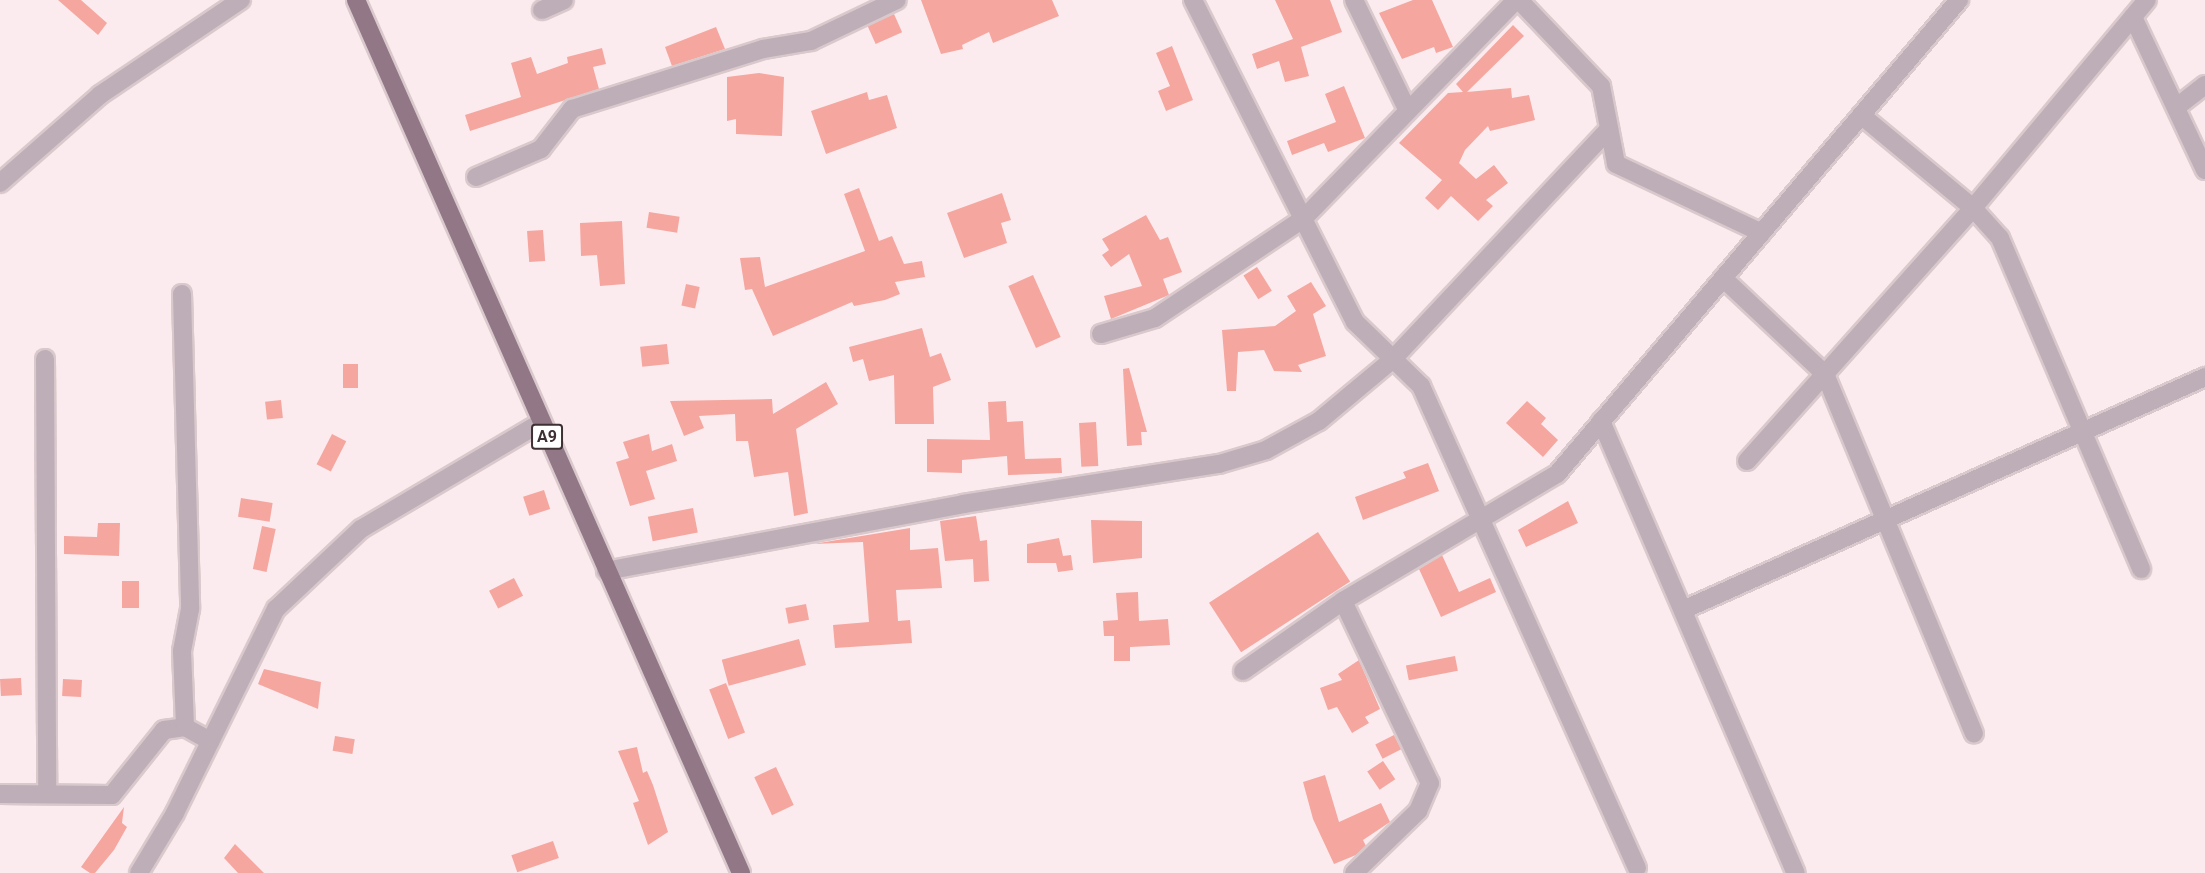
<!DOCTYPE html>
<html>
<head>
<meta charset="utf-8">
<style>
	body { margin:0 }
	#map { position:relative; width:2205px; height:873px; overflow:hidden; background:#fcebee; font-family:Roboto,sans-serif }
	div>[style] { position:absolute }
	.building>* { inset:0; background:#f5a69f; transform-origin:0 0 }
	.roads { filter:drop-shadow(2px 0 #dac9cc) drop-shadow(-2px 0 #dac9cc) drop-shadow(0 2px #dac9cc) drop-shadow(0 -2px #dac9cc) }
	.street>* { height:18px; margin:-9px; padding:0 9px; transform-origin:9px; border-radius:9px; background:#beaeb7 }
	.primary>* { height:18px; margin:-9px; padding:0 9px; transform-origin:9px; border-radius:9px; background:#927786 }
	span { translate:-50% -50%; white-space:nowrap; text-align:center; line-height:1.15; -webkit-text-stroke:5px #fff; paint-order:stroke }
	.shield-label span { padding:2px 4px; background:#fff; border:2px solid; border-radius:4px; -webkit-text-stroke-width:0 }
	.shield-label { font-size:16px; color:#3f3033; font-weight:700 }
</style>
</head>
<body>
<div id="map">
	<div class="building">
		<div style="clip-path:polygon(58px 0,81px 0,107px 23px,98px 35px)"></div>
		<div style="clip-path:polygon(921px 0,1052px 0,1059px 16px,993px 43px,989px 32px,962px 45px,963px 49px,941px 54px)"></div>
		<div style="clip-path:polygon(1275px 0,1330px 0,1342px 32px,1301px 47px,1309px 76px,1285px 82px,1279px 61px,1257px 69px,1252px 54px,1293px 39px)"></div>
		<div style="clip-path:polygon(1413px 0,1432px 0,1453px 47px,1436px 53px,1434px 47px,1402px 59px,1379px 13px)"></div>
		<div style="left:894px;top:14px;width:20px;height:29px;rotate:66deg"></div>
		<div style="clip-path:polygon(1513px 25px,1524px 36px,1467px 92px,1511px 88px,1512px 98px,1529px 95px,1535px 120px,1490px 131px,1488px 126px,1465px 150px,1459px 163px,1476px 179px,1494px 165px,1508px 183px,1486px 200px,1493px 206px,1478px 221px,1451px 196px,1438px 210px,1425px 198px,1442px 180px,1399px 143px,1448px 93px,1463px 92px,1456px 84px)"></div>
		<div style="clip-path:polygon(716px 27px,725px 49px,672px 66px,665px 47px)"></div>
		<div style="clip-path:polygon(1172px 46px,1193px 100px,1166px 111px,1158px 91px,1170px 86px,1156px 53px)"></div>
		<div style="clip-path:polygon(602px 48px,606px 64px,593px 67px,599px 89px,470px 131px,465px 115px,521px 97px,511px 63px,531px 57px,537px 74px,568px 63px,567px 57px)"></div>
		<div style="clip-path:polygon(759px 73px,784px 77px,782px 136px,736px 134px,736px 119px,727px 121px,727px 77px)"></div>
		<div style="clip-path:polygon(1344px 86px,1365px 138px,1328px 152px,1324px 143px,1292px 155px,1287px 141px,1336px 122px,1325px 94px)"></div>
		<div style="clip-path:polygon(867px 92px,869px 100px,887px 95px,897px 128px,826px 154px,811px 111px)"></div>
		<div style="clip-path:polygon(859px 188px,879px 241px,892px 236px,904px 264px,922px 261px,925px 277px,895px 282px,900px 294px,885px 300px,854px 306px,852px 302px,773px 336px,752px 289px,745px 290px,740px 258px,760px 257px,765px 287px,865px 251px,844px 194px)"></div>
		<div style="clip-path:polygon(1002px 193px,1011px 220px,1001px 223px,1007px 243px,964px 258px,947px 213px)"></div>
		<div style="left:649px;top:212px;width:31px;height:16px;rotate:9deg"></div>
		<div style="clip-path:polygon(1146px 215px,1160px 240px,1168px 237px,1182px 272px,1163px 279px,1169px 295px,1111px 319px,1104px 296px,1142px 286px,1129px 254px,1111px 267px,1102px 255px,1109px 250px,1102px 239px)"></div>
		<div style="clip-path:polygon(622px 221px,625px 284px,600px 286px,597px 255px,581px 256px,580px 223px)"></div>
		<div style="left:543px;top:230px;width:31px;height:16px;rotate:86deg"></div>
		<div style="left:1257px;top:267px;width:28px;height:16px;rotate:58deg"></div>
		<div style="left:1033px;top:275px;width:68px;height:27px;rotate:66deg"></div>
		<div style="clip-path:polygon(1311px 282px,1326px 306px,1313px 314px,1326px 356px,1298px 365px,1302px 372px,1274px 371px,1264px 350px,1238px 352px,1236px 391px,1227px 391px,1222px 330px,1275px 326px,1296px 311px,1287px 296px)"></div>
		<div style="left:686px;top:284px;width:14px;height:22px;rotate:12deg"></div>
		<div style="clip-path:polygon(922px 328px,930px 357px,941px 353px,951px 380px,933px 387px,934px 424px,895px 424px,894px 375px,869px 381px,863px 359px,853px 362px,849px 347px)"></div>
		<div style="left:667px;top:344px;width:20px;height:27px;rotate:84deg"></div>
		<div style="left:343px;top:364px;width:15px;height:24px"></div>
		<div style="clip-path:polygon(1129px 368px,1147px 432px,1141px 432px,1142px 445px,1127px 446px,1123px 369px)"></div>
		<div style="clip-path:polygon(826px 382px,838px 404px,796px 429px,808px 513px,794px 516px,788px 472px,754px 477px,748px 441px,736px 441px,735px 414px,699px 416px,704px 428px,684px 436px,670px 401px,772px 399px,773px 414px)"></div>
		<div style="left:281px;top:400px;width:18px;height:16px;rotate:84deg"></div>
		<div style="clip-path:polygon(1006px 401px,1007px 422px,1023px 421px,1025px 459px,1061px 458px,1062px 473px,1008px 475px,1007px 456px,962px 460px,962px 473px,927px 472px,927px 439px,990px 440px,988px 402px)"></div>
		<div style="clip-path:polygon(1527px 401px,1546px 418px,1541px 424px,1558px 440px,1543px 457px,1506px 423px)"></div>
		<div style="left:1096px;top:422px;width:44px;height:17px;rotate:87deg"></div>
		<div style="left:332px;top:434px;width:16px;height:34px;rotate:27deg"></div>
		<div style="clip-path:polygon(649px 434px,652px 451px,672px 444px,677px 461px,646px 471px,655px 499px,630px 506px,616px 462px,629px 458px,623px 442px)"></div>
		<div style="clip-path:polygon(1428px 463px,1439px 491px,1363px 520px,1355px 497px,1406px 478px,1403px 472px)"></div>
		<div style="left:544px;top:490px;width:20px;height:22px;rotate:72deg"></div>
		<div style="left:241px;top:498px;width:32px;height:19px;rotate:9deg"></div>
		<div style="clip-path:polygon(1568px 501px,1578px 523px,1526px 547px,1518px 530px)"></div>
		<div style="left:693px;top:508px;width:25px;height:46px;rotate:79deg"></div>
		<div style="clip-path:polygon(976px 516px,980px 541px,987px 540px,989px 581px,974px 582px,973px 559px,945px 561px,940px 521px)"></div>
		<div style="clip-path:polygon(1091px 520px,1142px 521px,1142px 558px,1093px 563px)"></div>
		<div style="clip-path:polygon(98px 523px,120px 523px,119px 556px,64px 554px,64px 536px,97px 537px)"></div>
		<div style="left:262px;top:526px;width:14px;height:44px;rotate:12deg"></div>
		<div style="clip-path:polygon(910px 528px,910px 550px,938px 548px,942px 588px,896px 590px,898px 621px,910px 620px,912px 643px,835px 648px,833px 625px,869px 622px,863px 542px,813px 544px)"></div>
		<div style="left:1318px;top:532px;width:59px;height:130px;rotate:57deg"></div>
		<div style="clip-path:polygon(1059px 538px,1063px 556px,1071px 555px,1073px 570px,1058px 572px,1056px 563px,1027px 563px,1027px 544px)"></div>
		<div style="clip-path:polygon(1442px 555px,1459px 592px,1490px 578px,1496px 592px,1441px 617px,1419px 569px)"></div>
		<div style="left:514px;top:578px;width:20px;height:28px;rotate:63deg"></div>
		<div style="left:122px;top:581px;width:17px;height:27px"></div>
		<div style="clip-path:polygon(1138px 592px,1139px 621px,1168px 619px,1170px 645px,1130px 647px,1130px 661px,1114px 661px,1114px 636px,1104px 636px,1103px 621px,1118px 620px,1116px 593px)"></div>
		<div style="left:806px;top:604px;width:16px;height:21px;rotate:79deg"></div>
		<div style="left:799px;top:639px;width:27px;height:80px;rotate:75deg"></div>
		<div style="left:1455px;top:656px;width:15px;height:50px;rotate:79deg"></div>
		<div style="clip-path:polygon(1359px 660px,1380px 709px,1365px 717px,1369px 723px,1352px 733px,1337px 707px,1328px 710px,1320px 688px,1342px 680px,1338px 674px)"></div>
		<div style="clip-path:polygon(264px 669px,321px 682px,318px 709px,258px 684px)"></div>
		<div style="left:21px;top:678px;width:17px;height:21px;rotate:87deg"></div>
		<div style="left:63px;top:679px;width:19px;height:17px;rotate:3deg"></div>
		<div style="left:726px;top:683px;width:53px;height:18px;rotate:69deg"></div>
		<div style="left:1394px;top:735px;width:16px;height:21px;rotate:63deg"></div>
		<div style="left:335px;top:736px;width:20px;height:15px;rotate:9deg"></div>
		<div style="clip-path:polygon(637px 747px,643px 773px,647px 771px,653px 785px,668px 832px,648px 845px,633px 803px,639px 801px,618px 751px)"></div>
		<div style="left:1383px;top:761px;width:22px;height:19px;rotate:56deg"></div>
		<div style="left:776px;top:767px;width:42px;height:24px;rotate:65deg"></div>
		<div style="clip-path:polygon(1325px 775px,1339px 822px,1381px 803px,1390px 822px,1363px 840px,1366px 846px,1356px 855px,1334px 864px,1313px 819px,1303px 782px)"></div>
		<div style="clip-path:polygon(124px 807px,122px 823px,127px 827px,114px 850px,95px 873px,90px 873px,81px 867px)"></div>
		<div style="left:553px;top:841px;width:18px;height:44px;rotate:71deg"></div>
		<div style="clip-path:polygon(235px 844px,264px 873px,238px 873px,224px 858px)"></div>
	</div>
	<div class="roads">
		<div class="street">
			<div style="left:1193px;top:0;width:360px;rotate:63.3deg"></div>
			<div style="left:1355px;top:322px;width:92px;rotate:44.1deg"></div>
			<div style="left:1421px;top:386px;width:528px;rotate:65.86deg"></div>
			<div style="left:1354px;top:0;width:123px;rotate:64.1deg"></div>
			<div style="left:1519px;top:0;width:119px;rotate:46.4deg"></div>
			<div style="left:1601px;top:86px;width:79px;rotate:79.1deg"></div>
			<div style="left:1616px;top:164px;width:161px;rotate:25.3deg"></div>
			<div style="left:542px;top:10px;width:24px;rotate:-24deg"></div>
			<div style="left:2133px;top:17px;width:169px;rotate:64.8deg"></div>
			<div style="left:2178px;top:106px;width:34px;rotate:-38deg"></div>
			<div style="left:1861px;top:115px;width:146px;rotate:39.7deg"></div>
			<div style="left:1973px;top:208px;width:40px;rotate:48deg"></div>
			<div style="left:2000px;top:238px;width:360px;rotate:66.9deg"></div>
			<div style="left:476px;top:177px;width:71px;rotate:-23.3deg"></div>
			<div style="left:541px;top:149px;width:51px;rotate:-52.2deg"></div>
			<div style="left:572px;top:109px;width:200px;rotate:-17.4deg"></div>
			<div style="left:763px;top:49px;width:49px;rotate:-9.5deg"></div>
			<div style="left:811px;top:41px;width:95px;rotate:-25.5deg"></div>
			<div style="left:0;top:183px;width:133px;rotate:-41.3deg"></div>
			<div style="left:100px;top:95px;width:170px;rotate:-34deg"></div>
			<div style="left:1723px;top:278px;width:140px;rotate:43.3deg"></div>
			<div style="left:1825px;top:374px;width:389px;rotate:67.5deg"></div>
			<div style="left:182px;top:294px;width:315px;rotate:88.5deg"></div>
			<div style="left:190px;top:609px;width:43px;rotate:100.8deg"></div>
			<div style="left:182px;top:651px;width:76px;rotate:87.7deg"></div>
			<div style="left:1101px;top:334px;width:56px;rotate:-16.5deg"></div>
			<div style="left:1155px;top:318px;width:178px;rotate:-33.8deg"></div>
			<div style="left:1303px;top:219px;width:305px;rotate:-45.8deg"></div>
			<div style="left:45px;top:359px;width:435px;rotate:89.7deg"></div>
			<div style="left:1601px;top:421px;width:492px;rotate:66.7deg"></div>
			<div style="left:1747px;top:461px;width:339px;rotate:-48.2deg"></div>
			<div style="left:1973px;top:208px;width:271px;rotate:-50.1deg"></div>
			<div style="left:606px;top:571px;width:363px;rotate:-10.6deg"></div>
			<div style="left:963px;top:504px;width:259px;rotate:-8.9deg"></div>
			<div style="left:1219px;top:464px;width:49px;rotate:-16.6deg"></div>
			<div style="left:1266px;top:450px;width:60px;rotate:-28.7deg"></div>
			<div style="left:1319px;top:421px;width:95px;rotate:-39.9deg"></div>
			<div style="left:1392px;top:360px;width:317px;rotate:-46.8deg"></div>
			<div style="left:1343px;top:601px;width:202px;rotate:64.5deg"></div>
			<div style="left:1430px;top:783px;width:30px;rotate:113deg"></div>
			<div style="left:1418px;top:811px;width:89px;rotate:135.9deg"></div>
			<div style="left:1683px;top:610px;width:572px;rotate:-24.05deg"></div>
			<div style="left:1243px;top:671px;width:122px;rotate:-35deg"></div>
			<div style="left:1343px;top:601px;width:249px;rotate:-30.7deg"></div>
			<div style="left:1557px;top:474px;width:622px;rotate:-49.7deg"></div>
			<div style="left:0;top:794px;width:112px;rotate:0.5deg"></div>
			<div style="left:112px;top:795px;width:83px;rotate:-51.3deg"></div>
			<div style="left:164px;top:730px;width:21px;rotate:-8deg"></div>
			<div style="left:185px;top:727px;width:29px;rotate:29deg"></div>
			<div style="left:139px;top:873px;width:70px;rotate:-59deg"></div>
			<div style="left:175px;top:813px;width:228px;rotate:-63.7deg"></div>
			<div style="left:276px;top:609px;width:117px;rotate:-43.3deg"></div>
			<div style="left:361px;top:529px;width:208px;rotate:-30.6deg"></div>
		</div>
		<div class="primary">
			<div style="left:356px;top:0;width:954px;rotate:66.2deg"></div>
		</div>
	</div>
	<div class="shield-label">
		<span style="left:547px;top:437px">A9</span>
	</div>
</div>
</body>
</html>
